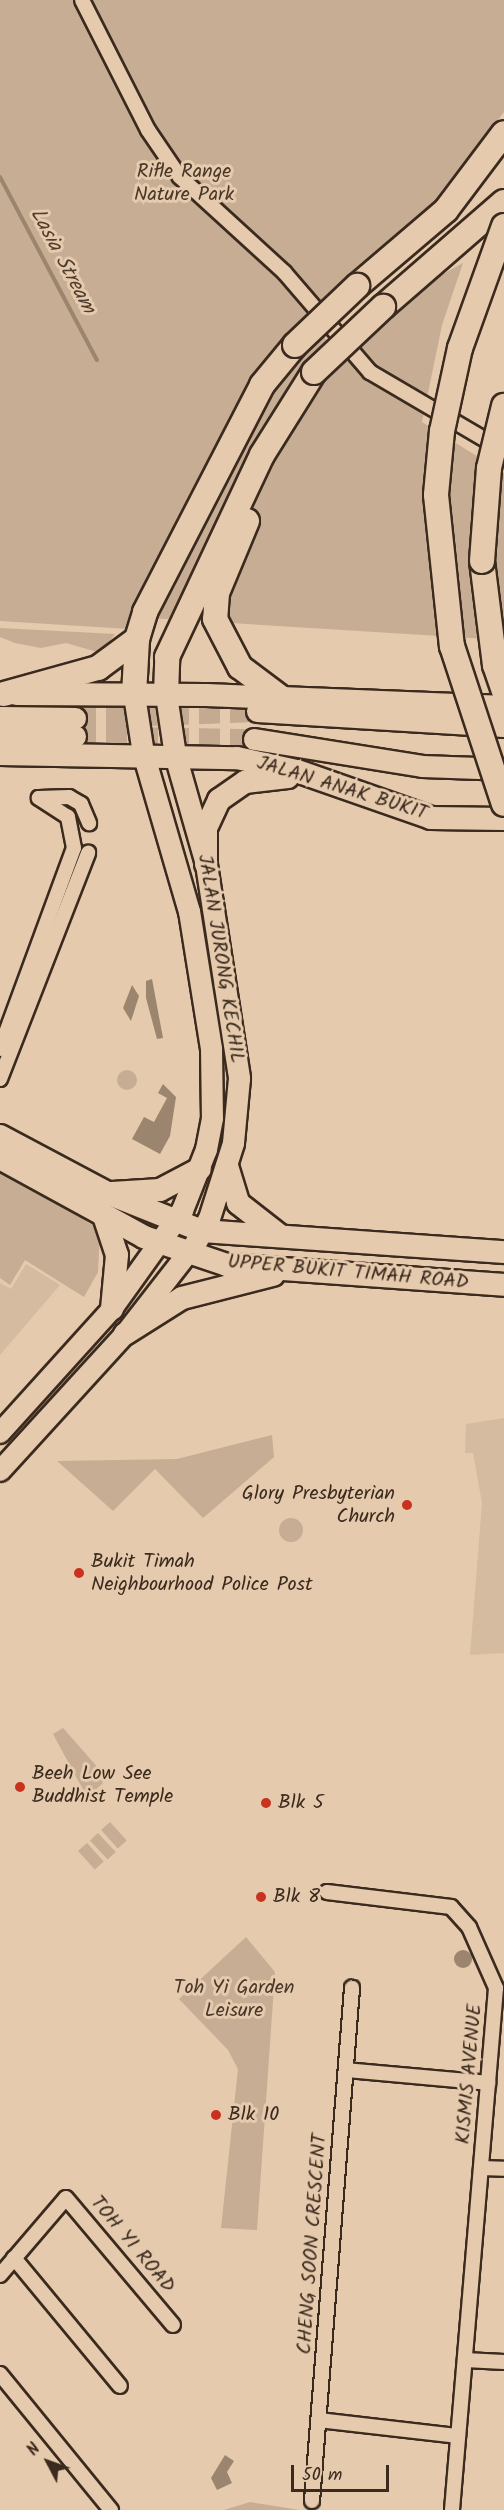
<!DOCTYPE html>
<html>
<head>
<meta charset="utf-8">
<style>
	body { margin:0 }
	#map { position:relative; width:504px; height:2510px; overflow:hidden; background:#e5caad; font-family:Kalam,sans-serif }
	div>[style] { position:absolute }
	.built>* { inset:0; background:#d5bba0 }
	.green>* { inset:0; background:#c6ad93; transform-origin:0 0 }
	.round { border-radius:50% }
	.water>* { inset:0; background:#9b856f }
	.stream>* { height:4px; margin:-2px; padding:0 2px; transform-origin:2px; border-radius:2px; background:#9b856f }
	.primary-tunnel>* { height:21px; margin-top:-10.5px; transform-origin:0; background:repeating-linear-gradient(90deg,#c3aa90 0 21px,transparent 0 31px) }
	.roads { filter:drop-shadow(2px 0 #3b2a1e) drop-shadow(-2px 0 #3b2a1e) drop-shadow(0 2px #3b2a1e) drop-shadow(0 -2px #3b2a1e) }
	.minor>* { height:14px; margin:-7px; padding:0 7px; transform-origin:7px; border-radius:7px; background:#e5caad }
	.secondary>* { height:20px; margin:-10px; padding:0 10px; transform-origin:10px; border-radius:10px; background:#e5caad }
	.primary>* { height:21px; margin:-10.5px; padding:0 10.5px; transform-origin:10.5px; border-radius:10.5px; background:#e5caad }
	.trunk>* { height:22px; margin:-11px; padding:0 11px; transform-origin:11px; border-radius:11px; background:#e5caad }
	.motorway>* { height:24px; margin:-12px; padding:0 12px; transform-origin:12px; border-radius:12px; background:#e5caad }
	.bridges { filter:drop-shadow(2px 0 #3b2a1e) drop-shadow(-2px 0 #3b2a1e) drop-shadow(0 2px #3b2a1e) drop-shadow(0 -2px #3b2a1e) }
	.motorway-bridge>* { height:24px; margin:-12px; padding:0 12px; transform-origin:12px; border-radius:12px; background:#e5caad }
	.dots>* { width:16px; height:16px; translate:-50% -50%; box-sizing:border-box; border:3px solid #e5caad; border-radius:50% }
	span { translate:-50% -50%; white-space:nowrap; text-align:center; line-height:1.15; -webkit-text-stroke:6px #e5caad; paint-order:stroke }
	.park-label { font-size:20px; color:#49372a }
	.street-label { font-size:20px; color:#3b2a1e }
	.poi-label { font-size:20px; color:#3b2a1e }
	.right { translate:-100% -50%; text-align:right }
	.left { translate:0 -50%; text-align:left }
	.water-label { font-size:21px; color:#4e3c2e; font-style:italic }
	.north { position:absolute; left:18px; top:2432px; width:60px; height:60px; -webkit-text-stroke:4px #e5caad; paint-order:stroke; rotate:311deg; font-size:16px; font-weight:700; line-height:24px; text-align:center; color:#3b2a1e }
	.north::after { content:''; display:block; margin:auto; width:21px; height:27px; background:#3b2a1e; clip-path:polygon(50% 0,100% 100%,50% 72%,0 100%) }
	.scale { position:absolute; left:291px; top:2465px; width:98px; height:27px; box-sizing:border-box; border:3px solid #3b2a1e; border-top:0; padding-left:8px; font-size:18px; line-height:21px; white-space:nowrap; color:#3b2a1e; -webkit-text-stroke:4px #e5caad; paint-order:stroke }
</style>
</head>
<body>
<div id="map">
	<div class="built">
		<div style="clip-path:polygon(26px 1264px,60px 1285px,0 1355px,0 1283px,11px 1289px)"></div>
		<div style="clip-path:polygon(504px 1418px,504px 1653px,470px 1655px,482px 1503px,473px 1453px,465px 1453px,466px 1424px)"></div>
	</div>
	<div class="green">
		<div style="clip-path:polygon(0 0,504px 0,504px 112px,425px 215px,310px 318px,342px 361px,414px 290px,463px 263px,442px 325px,422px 422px,504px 473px,504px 640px,134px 617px,129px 629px,0 621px)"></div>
		<div style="clip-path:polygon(0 628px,115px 634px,101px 653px,66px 643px,41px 648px,15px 643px,0 637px)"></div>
		<div class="round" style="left:117px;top:1070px;width:20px;height:20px"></div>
		<div style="clip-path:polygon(0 1166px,100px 1230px,98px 1272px,84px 1297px,25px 1260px,10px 1285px,0 1278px)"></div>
		<div style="clip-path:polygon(272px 1435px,274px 1457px,203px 1518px,155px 1469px,113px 1511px,57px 1461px,177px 1459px)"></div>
		<div class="round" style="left:279px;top:1518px;width:24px;height:24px"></div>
		<div style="clip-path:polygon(63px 1728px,108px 1779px,87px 1797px,53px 1734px)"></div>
		<div style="left:110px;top:1822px;width:25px;height:12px;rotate:48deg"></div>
		<div style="left:98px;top:1833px;width:26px;height:11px;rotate:47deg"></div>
		<div style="left:87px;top:1843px;width:25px;height:12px;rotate:48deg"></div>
		<div style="clip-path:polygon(246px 1937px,275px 1972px,257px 2230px,221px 2228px,238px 2069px,228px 2050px,179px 1999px)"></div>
		<div style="clip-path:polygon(250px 2502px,300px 2510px,224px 2510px)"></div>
	</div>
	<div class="water">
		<div style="clip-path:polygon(152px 979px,163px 1038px,157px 1039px,146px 998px,146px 981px)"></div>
		<div style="clip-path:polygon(132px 985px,139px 996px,131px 1021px,123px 1008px)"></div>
		<div style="clip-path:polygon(163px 1084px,176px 1097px,170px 1136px,160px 1154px,132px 1139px,144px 1117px,154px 1122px,167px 1098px,158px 1093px)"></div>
		<div class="round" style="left:454px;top:1950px;width:18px;height:18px"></div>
		<div style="clip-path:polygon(225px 2455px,234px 2461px,227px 2472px,232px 2483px,217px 2490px,211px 2478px)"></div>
	</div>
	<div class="stream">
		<div style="left:0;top:177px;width:207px;rotate:62.1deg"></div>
	</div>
	<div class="primary-tunnel">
		<div style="left:75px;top:718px;width:182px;rotate:-2.2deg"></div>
		<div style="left:75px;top:736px;width:179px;rotate:1deg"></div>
	</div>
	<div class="roads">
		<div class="minor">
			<div style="left:82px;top:0;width:146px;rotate:63.1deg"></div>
			<div style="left:148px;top:130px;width:57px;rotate:55.8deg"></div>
			<div style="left:180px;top:177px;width:141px;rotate:42.4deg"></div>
			<div style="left:284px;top:272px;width:132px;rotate:49.3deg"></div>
			<div style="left:370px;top:372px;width:148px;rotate:30.4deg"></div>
			<div style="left:39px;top:798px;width:30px;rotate:-2deg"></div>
			<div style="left:69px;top:797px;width:14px;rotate:30deg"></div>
			<div style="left:81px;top:804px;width:21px;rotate:67deg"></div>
			<div style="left:0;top:1049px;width:214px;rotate:-69.8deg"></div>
			<div style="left:74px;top:848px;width:32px;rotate:-101deg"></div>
			<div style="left:68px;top:817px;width:35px;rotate:-147deg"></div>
			<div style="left:0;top:1079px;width:243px;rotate:-68.7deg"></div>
			<div style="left:327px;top:1892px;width:125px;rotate:6.9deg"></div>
			<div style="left:451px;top:1907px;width:27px;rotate:48deg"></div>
			<div style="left:469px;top:1927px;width:67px;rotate:66.1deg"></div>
			<div style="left:496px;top:1988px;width:524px;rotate:94.82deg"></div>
			<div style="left:346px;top:2070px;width:143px;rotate:5.2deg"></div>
			<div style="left:481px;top:2168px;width:23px;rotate:2deg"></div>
			<div style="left:14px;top:2258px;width:166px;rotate:50.4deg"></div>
			<div style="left:0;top:2275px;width:101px;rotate:-49.4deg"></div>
			<div style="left:66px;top:2198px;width:166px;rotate:49.9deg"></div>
			<div style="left:465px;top:2360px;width:39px;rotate:3deg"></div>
			<div style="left:0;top:2374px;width:176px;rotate:50.8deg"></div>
			<div style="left:319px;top:2420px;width:140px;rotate:6.6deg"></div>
			<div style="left:312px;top:2501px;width:515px;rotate:-85.54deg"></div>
		</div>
		<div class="secondary">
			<div style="left:0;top:1433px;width:167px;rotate:-47.9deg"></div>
			<div style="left:112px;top:1309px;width:82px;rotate:-54.4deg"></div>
			<div style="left:0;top:1471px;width:185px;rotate:-47.6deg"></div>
			<div style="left:125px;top:1334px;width:103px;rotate:-52.1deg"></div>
		</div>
		<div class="primary">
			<div style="left:134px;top:695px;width:59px;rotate:81.2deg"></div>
			<div style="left:143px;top:753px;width:165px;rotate:73.8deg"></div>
			<div style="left:189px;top:911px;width:139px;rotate:80.9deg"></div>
			<div style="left:211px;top:1048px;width:70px;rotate:89.2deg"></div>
			<div style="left:212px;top:1118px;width:32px;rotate:101deg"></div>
			<div style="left:206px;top:1149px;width:66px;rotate:111.5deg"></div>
			<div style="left:182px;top:1210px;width:39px;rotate:125deg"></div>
			<div style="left:166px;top:695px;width:61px;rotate:81.5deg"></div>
			<div style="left:175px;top:755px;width:113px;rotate:74.1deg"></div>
			<div style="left:206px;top:864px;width:217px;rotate:81.2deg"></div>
			<div style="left:239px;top:1078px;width:65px;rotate:95.3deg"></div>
			<div style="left:233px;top:1143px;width:79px;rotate:107.7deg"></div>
			<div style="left:209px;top:1218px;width:31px;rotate:119deg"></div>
			<div style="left:257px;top:711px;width:247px;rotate:3.5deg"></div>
			<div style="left:0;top:717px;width:75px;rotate:0.8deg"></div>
			<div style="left:0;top:736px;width:75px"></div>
			<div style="left:254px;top:739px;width:170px;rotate:9.1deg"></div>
			<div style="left:422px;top:766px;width:82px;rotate:2.1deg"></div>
		</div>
		<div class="trunk">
			<div style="left:17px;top:694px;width:189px;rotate:0.3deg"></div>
			<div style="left:206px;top:695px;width:298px;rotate:2.3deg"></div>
			<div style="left:0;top:754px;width:237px;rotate:1deg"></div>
			<div style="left:237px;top:758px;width:61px;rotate:12.2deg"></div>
			<div style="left:297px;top:771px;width:142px;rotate:19.3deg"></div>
			<div style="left:431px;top:818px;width:73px;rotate:0.8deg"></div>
			<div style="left:206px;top:864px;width:36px;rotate:-90deg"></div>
			<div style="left:206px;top:828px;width:31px;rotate:-65deg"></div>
			<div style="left:219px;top:800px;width:32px;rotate:-35deg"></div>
			<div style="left:245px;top:782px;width:43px;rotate:-6.6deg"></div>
			<div style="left:0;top:1136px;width:121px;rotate:28deg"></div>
			<div style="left:107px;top:1193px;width:102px;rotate:21.8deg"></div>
			<div style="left:202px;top:1231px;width:303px;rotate:4deg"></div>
			<div style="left:0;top:1158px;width:164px;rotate:28.7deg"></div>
			<div style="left:144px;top:1237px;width:88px;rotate:18.6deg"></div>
			<div style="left:227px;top:1265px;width:278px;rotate:4.1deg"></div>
			<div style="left:227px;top:1166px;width:39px;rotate:73deg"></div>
			<div style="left:238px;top:1203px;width:52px;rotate:38deg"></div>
			<div style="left:112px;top:1193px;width:48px;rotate:-3.6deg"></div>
			<div style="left:160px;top:1190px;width:45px;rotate:-27.7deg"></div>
			<div style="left:104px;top:1216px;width:41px;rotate:71.6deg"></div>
			<div style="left:117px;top:1255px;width:54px;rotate:95.3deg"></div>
			<div style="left:125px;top:1334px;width:67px;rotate:-32.3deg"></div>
			<div style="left:182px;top:1298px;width:94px;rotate:-14.2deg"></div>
		</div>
		<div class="motorway">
			<div style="left:357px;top:286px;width:117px;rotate:-40.5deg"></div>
			<div style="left:446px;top:210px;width:96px;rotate:-53deg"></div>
			<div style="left:383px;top:307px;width:160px;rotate:-41deg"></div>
			<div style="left:247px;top:521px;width:78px;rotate:112.6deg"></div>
			<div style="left:217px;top:593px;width:26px;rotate:94deg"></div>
			<div style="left:215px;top:619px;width:54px;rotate:62.5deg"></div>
			<div style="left:240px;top:667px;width:50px;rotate:36.9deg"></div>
			<div style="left:482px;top:561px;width:105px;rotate:82.9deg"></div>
			<div style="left:495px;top:665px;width:28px;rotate:71deg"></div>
			<div style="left:4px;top:694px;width:98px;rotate:-15.5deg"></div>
			<div style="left:98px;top:668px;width:49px;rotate:-36.6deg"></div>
			<div style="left:134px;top:695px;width:56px;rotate:-86.9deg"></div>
			<div style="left:137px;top:639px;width:28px;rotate:-73deg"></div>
			<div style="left:145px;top:612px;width:255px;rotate:-62.7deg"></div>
			<div style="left:262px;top:385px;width:52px;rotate:-50.5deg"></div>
			<div style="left:166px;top:695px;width:38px;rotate:-88deg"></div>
			<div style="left:167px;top:657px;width:223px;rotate:-64.8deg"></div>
			<div style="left:262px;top:455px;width:98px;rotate:-57.9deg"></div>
		</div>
	</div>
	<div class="bridges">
		<div class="motorway-bridge">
			<div style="left:504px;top:226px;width:130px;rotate:109.8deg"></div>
			<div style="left:460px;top:348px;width:85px;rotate:102.2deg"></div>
			<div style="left:442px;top:431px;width:64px;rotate:95.4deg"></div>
			<div style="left:436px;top:495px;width:152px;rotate:84deg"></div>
			<div style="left:452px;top:646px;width:166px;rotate:71.8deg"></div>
			<div style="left:295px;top:345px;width:86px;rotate:-43.6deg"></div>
			<div style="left:314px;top:372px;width:95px;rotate:-43.3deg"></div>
			<div style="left:482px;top:561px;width:93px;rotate:-85.7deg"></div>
			<div style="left:489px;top:468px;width:64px;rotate:-76.4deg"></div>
		</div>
	</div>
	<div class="dots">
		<div style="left:407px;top:1505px;background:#c8321e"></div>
		<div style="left:79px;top:1573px;background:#c8321e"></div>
		<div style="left:20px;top:1787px;background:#c8321e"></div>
		<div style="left:266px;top:1803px;background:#c8321e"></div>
		<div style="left:261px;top:1897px;background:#c8321e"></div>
		<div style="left:216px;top:2115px;background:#c8321e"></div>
	</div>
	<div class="park-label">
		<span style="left:184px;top:184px">Rifle Range<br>Nature Park</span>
		<span style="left:234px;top:2000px">Toh Yi Garden<br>Leisure</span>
	</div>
	<div class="street-label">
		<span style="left:342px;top:789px;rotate:17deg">JALAN ANAK BUKIT</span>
		<span style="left:220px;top:959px;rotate:81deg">JALAN JURONG KECHIL</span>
		<span style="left:348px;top:1273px;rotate:5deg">UPPER BUKIT TIMAH ROAD</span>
		<span style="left:470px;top:2074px;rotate:-85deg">KISMIS AVENUE</span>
		<span style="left:313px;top:2244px;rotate:-86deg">CHENG SOON CRESCENT</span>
		<span style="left:132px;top:2245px;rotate:50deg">TOH YI ROAD</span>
	</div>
	<div class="poi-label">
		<span class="right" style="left:395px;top:1506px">Glory Presbyterian<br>Church</span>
		<span class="left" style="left:91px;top:1574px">Bukit Timah<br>Neighbourhood Police Post</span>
		<span class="left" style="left:32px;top:1786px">Beeh Low See<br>Buddhist Temple</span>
		<span class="left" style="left:278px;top:1803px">Blk 5</span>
		<span class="left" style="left:273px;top:1897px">Blk 8</span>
		<span class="left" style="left:228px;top:2115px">Blk 10</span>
	</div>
	<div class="water-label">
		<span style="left:62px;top:261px;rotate:62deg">Lasia Stream</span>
	</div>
	<div class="north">N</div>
	<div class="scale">50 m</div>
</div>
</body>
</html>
